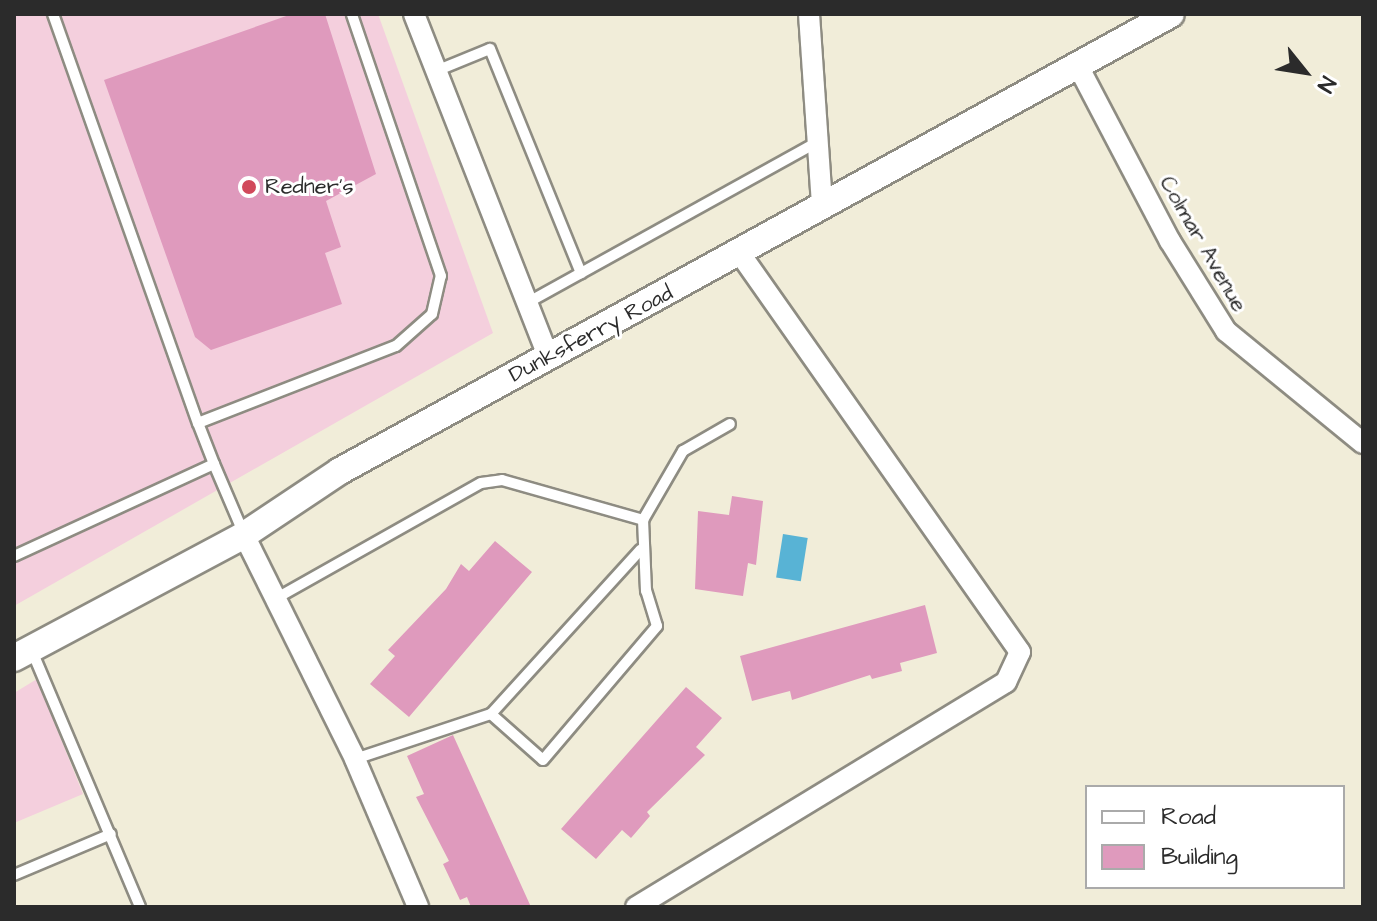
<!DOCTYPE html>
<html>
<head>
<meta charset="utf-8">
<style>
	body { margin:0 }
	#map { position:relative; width:1377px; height:921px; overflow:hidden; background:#f1edd9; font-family:"Architects Daughter",sans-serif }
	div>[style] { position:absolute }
	.built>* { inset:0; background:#f4cfdd }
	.water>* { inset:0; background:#58b3d5; transform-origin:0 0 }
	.building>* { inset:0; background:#df9abd }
	.roads { filter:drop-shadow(2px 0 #8e8c82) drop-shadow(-2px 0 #8e8c82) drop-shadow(0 2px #8e8c82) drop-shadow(0 -2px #8e8c82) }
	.service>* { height:10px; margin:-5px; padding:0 5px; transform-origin:5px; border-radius:5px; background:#fff }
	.minor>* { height:20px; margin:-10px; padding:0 10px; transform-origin:10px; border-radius:10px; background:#fff }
	.tertiary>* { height:26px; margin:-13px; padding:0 13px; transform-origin:13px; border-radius:13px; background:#fff }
	.dots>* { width:22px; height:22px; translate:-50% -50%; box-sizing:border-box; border:4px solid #fff; border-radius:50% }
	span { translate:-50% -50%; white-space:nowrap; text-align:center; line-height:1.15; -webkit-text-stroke:6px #fff; paint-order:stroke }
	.poi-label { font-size:22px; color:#2b2b2b }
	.left { translate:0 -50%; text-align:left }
	.street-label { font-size:22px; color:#2b2b2b }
	.frame { position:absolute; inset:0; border:16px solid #2b2b2b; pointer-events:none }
	.legend { position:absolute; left:1085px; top:785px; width:260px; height:104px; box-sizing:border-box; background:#fff; border:2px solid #aaa; margin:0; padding:10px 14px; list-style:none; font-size:24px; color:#2b2b2b }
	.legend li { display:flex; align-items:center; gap:16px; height:40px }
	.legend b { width:40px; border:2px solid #aaa }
	.north { position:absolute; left:1265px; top:32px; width:80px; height:80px; -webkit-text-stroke:6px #fff; paint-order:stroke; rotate:120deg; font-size:22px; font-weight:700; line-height:32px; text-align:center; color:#2b2b2b }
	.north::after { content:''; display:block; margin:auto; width:28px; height:36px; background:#2b2b2b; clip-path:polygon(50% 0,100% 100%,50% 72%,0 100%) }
</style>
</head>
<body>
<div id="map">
	<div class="built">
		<div style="clip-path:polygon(14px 14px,378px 14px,493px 333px,14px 606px)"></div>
		<div style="clip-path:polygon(37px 679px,83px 794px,14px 823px,14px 693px)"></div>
	</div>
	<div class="water">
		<div style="left:783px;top:534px;width:25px;height:44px;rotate:9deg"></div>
	</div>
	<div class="building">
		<div style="clip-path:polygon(292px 14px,325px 14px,376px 174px,326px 201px,341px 247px,325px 253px,342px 304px,211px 350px,195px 337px,104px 80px)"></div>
		<div style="clip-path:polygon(732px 496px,763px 501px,756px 565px,748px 563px,743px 596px,695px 589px,698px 511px,729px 515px)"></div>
		<div style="clip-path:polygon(495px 541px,532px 572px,409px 717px,370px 684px,395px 656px,388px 650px,446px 589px,461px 564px,469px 571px)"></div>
		<div style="clip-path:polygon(925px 605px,937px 653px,900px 663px,902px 671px,872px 679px,870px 675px,792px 700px,790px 691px,752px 701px,740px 656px)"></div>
		<div style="clip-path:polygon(686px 687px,722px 718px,696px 747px,705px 755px,647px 812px,650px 816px,631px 838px,622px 830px,596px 859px,561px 829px)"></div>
		<div style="clip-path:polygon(453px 735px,531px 907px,471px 907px,467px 897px,460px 900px,443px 864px,449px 861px,416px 797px,424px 794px,407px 756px)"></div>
	</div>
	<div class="roads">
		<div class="service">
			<div style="left:53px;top:14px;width:434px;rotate:70.5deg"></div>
			<div style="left:436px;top:71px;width:58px;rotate:-22.2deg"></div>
			<div style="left:490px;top:49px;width:242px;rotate:67.9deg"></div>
			<div style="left:527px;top:303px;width:333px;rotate:-29deg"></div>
			<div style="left:214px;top:464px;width:44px;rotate:-111.3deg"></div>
			<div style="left:198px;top:423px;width:212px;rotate:-21.3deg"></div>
			<div style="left:396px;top:346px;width:48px;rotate:-41.6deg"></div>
			<div style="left:432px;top:314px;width:39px;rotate:-77deg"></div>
			<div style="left:441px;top:276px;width:277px;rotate:-108.8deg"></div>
			<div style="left:14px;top:556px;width:220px;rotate:-24.7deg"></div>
			<div style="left:214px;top:464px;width:74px;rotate:66.9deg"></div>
			<div style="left:275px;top:599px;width:236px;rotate:-29.4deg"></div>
			<div style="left:481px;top:483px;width:21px;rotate:-8deg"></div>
			<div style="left:502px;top:480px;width:147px;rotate:15.8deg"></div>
			<div style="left:32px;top:651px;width:278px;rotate:67.1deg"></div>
			<div style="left:491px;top:714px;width:222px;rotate:-47.7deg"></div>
			<div style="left:355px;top:759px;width:143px;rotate:-18.3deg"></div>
			<div style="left:491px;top:714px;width:69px;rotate:41.5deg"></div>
			<div style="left:543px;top:760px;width:176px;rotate:-49.6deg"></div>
			<div style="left:657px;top:626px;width:37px;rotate:-107deg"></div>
			<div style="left:646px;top:591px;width:71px;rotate:-92.4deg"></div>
			<div style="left:643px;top:520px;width:80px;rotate:-59.9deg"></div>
			<div style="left:683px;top:451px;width:54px;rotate:-29.9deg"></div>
			<div style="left:14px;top:875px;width:105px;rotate:-22.9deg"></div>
		</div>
		<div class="minor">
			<div style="left:414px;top:14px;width:367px;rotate:68.6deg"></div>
			<div style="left:809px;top:14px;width:193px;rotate:86.1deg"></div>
			<div style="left:1078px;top:66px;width:198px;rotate:62.3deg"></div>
			<div style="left:1170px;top:241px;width:106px;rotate:58.1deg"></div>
			<div style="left:1226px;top:331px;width:177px;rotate:39.3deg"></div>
			<div style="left:244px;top:535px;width:250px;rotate:63.6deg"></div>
			<div style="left:355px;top:759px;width:161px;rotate:66.9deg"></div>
			<div style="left:636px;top:907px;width:433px;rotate:-31.3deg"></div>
			<div style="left:1006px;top:682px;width:33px;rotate:-65deg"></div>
			<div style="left:1020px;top:652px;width:487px;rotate:-125.1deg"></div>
		</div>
		<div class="tertiary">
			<div style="left:14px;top:658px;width:261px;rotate:-28.1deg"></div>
			<div style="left:244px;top:535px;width:115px;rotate:-33.7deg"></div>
			<div style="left:340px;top:471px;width:948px;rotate:-28.81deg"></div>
		</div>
	</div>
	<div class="dots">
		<div style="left:249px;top:187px;background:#d1495b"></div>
	</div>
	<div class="poi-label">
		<span class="left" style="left:265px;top:187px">Redner's</span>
	</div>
	<div class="street-label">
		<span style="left:1203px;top:244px;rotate:60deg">Colmar Avenue</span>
		<span style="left:591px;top:334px;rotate:-28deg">Dunksferry Road</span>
	</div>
	<div class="frame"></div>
	<ul class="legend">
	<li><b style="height:10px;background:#fff"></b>Road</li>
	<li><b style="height:22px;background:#df9abd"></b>Building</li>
	</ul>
	<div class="north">N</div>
</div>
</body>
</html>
